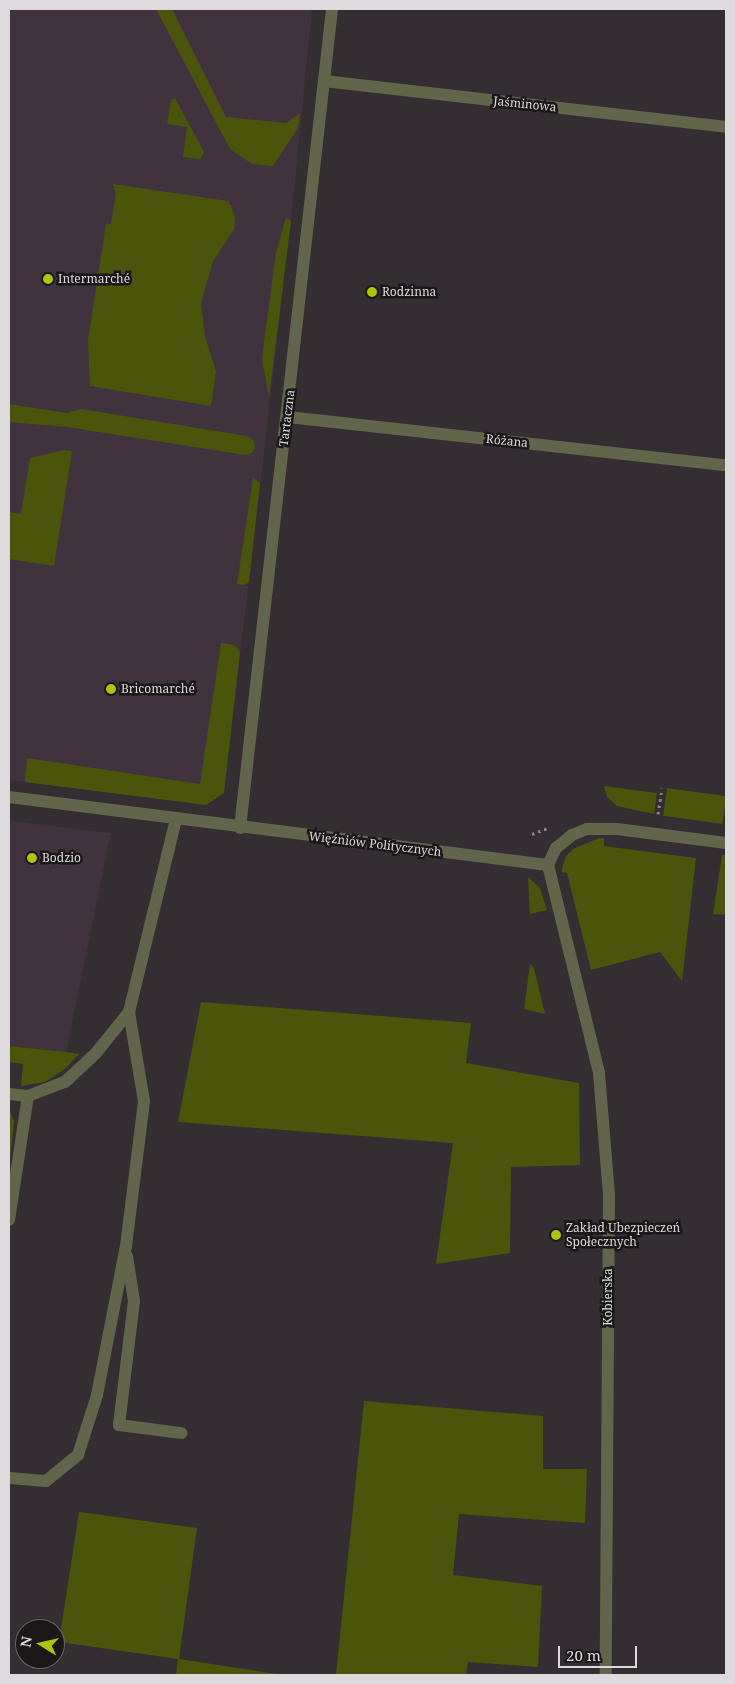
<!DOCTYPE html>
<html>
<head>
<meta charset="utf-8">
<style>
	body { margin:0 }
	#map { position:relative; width:735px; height:1684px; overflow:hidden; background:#342d32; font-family:"Noto Serif",serif }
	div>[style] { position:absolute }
	.built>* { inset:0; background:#40333d }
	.green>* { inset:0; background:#4b540b; transform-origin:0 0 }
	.path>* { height:3px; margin-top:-1.5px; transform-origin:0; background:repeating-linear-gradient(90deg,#888286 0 2.5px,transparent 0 6.5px) }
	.minor>* { height:12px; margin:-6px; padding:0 6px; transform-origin:6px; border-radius:6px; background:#61664b }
	.dots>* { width:14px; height:14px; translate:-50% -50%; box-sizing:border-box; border:2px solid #1a1719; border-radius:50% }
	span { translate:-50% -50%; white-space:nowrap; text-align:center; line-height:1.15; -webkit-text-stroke:5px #1a1719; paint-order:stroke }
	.street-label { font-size:12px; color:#ded9dc }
	.poi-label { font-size:12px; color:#ded9dc }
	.left { translate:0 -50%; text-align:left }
	.frame { position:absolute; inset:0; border:10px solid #ded9dc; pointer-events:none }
	.north { position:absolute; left:15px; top:1619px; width:50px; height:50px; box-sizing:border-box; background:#1a1719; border:1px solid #686567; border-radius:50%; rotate:279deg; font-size:14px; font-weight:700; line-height:20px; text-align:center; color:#ded9dc }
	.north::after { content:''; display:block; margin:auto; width:18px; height:22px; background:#b0c501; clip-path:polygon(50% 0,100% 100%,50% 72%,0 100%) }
	.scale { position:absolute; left:558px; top:1646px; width:79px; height:22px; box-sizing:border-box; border:2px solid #ded9dc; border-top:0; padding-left:6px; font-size:15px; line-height:18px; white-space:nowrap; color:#ded9dc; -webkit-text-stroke:4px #1a1719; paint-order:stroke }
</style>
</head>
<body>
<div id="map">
	<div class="built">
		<div style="clip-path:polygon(9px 9px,312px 9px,291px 221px,224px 793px,206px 805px,9px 780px)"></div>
		<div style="clip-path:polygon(9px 821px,111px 833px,66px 1052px,9px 1046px)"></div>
	</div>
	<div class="green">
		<div style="clip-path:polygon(156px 9px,172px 9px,226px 117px,286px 123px,300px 113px,298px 128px,273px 166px,252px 164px,230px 149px)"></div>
		<div style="clip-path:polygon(175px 98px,204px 152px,201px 159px,183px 157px,187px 127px,167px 124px,171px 100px)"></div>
		<div style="clip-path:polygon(113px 184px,228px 201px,231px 206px,235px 217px,234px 229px,213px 261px,201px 303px,205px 337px,216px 371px,211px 406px,90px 386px,88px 340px,106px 224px,111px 224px,116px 193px)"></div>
		<div style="clip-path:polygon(286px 217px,291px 221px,269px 397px,262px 360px,264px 342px,276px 253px)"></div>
		<div style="clip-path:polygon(9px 404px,67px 413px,81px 409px,247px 436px,254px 441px,255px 447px,252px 453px,245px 455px,67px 427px,9px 422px)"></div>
		<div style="clip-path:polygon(64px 450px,72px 451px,54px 566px,9px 559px,9px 512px,21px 514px,30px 458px)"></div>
		<div style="clip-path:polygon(253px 478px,260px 483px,249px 582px,244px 585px,237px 584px)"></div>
		<div style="clip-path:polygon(221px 643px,234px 645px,240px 652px,224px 793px,206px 805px,25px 782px,27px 758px,200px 784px)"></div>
		<div style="clip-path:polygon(604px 786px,657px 793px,654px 814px,617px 806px,607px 797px)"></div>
		<div style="left:667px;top:788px;width:60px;height:28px;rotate:8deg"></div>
		<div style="clip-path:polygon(599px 838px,604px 838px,604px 846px,696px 858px,682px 981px,660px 952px,591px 970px,567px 873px,562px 872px,562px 868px,566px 856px,573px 849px)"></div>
		<div style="clip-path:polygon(722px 855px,726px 855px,726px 915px,713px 914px)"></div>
		<div style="clip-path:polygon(528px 877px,540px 888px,547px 910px,530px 914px)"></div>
		<div style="clip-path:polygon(530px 964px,534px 968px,545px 1014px,524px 1009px)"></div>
		<div style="clip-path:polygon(201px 1002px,471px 1023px,466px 1063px,579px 1083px,580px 1165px,511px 1167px,510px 1253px,436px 1264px,453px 1143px,178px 1122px)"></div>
		<div style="clip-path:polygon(9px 1046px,66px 1052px,79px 1054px,66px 1068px,45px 1082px,21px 1086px,23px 1064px,9px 1062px)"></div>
		<div style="clip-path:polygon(9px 1108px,14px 1121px,9px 1172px)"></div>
		<div style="clip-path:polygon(364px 1401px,543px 1416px,543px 1469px,587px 1469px,585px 1523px,459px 1514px,453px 1575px,542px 1586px,538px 1667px,468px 1662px,466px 1675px,336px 1675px)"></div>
		<div style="clip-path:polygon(79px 1512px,197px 1528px,179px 1659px,283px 1675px,176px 1675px,178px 1659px,59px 1642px)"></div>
	</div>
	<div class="path">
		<div style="left:658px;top:814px;width:26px;rotate:-81deg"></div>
		<div style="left:532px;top:834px;width:17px;rotate:-21deg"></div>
	</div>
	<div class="minor">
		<div style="left:324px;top:81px;width:405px;rotate:6.5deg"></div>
		<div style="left:288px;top:417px;width:441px;rotate:6.3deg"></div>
		<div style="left:9px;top:797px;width:543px;rotate:7.19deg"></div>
		<div style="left:240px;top:828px;width:824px;rotate:-83.59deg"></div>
		<div style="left:548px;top:865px;width:214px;rotate:76.2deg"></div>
		<div style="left:599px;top:1073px;width:122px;rotate:85.3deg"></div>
		<div style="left:609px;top:1195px;width:480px;rotate:90.4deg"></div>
		<div style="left:548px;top:865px;width:19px;rotate:-65deg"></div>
		<div style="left:556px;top:848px;width:21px;rotate:-39deg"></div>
		<div style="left:572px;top:835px;width:16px;rotate:-22deg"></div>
		<div style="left:587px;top:829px;width:30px"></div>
		<div style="left:617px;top:829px;width:110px;rotate:7.3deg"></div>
		<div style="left:9px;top:1094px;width:19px;rotate:6deg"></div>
		<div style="left:9px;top:1220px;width:125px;rotate:-81.3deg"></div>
		<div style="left:28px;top:1096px;width:40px;rotate:-21deg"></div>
		<div style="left:65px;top:1082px;width:42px;rotate:-43.1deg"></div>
		<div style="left:96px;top:1053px;width:53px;rotate:-51.2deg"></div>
		<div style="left:129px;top:1012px;width:199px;rotate:-76.3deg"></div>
		<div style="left:127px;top:1256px;width:46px;rotate:81.2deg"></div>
		<div style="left:134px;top:1301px;width:125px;rotate:96.9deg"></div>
		<div style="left:119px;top:1425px;width:63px;rotate:7.4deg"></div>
		<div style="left:10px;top:1478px;width:36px;rotate:5deg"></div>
		<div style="left:46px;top:1481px;width:41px;rotate:-39.1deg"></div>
		<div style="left:78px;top:1455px;width:63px;rotate:-72.4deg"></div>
		<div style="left:97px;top:1395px;width:152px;rotate:-79deg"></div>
		<div style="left:126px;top:1246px;width:146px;rotate:-82.9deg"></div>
		<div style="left:144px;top:1101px;width:90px;rotate:-99.6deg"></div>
	</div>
	<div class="dots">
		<div style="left:48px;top:279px;background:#b0c501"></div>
		<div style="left:372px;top:292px;background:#b0c501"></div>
		<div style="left:111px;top:689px;background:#b0c501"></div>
		<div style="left:32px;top:858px;background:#b0c501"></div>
		<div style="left:556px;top:1235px;background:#b0c501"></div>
	</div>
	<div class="street-label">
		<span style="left:525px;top:104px;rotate:6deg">Jaśminowa</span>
		<span style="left:287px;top:418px;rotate:-83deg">Tartaczna</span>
		<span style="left:507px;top:441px;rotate:6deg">Różana</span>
		<span style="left:375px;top:844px;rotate:7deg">Więźniów Politycznych</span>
		<span style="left:608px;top:1297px;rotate:-90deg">Kobierska</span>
	</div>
	<div class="poi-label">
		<span class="left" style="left:58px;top:279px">Intermarché</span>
		<span class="left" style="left:382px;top:292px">Rodzinna</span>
		<span class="left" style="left:121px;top:689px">Bricomarché</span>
		<span class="left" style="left:42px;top:858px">Bodzio</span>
		<span class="left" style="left:566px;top:1235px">Zakład Ubezpieczeń<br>Społecznych</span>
	</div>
	<div class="frame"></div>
	<div class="north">N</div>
	<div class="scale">20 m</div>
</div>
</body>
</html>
